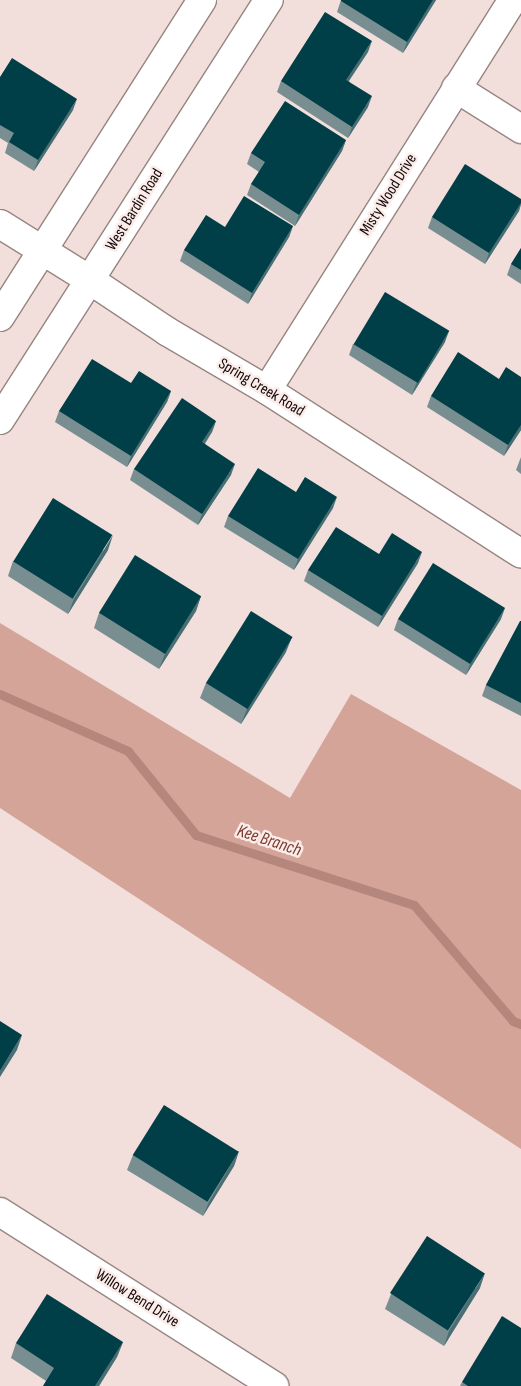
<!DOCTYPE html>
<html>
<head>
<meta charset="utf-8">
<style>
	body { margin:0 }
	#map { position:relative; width:521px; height:1386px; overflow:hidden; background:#f2deda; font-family:"Sofia Sans Condensed",sans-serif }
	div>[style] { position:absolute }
	.forest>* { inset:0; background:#d4a499 }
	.stream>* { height:9px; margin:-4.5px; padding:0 4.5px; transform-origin:4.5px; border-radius:4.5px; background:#b5867c }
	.roads { filter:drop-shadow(1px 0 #978581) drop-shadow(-1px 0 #978581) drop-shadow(0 1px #978581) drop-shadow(0 -1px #978581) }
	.minor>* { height:28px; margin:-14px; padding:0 14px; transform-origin:14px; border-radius:14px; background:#fff }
	.tertiary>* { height:28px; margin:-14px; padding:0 14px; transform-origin:14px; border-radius:14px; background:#fff }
	.wall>* { inset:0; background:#798e91 }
	.shaded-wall>* { inset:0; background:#496f74 }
	.building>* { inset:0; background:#003f48; transform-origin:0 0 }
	span { translate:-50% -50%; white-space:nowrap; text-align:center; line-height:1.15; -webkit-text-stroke:5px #fcece9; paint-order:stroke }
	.street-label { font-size:16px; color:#100908 }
	.water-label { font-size:18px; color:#7a3c2f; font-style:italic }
</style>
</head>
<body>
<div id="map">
	<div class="forest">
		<div style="clip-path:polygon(0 623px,290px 798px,351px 694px,521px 790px,521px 1149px,0 808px)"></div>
	</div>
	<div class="stream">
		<div style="left:0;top:694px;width:140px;rotate:24deg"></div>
		<div style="left:128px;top:751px;width:108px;rotate:51deg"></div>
		<div style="left:196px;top:835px;width:229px;rotate:17.8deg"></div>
		<div style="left:414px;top:905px;width:153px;rotate:49.5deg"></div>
		<div style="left:513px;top:1021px;width:9px;rotate:21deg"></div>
	</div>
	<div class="roads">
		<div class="minor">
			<div style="left:456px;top:88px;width:77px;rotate:32.2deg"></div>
			<div style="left:0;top:224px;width:106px;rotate:31.9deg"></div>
			<div style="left:90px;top:280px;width:94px;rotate:33.7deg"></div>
			<div style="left:168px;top:332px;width:115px;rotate:30.4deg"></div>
			<div style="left:267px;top:390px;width:302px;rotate:32.8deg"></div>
			<div style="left:267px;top:390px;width:461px;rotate:-57.8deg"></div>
			<div style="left:0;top:1212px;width:325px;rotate:32.4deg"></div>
		</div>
		<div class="tertiary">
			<div style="left:0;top:317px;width:376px;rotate:-57.5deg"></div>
			<div style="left:0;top:420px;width:499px;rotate:-57.4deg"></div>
		</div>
	</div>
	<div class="wall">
		<div style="clip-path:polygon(341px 0,436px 0,403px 53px,337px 12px)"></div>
		<div style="clip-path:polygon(368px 52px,349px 81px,368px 107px,348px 138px,277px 92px,281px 81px)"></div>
		<div style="clip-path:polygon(0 77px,73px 110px,34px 171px,5px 153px,8px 143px,0 138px)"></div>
		<div style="clip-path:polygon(346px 140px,342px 151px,295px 226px,247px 195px,251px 184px,259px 172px,247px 164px,251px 153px)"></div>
		<div style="clip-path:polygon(521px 199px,521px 205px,519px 211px,485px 264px,428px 228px,432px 217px)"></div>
		<div style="clip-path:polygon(293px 226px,289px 237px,248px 304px,180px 261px,184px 250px,225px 227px)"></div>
		<div style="clip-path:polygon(521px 248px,521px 284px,507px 275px,511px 264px)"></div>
		<div style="clip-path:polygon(445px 342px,412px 395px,349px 355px,353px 344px)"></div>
		<div style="clip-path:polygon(521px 377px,521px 430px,504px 456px,427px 407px,431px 396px,499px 379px)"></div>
		<div style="clip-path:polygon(131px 383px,171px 391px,167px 402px,127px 467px,55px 422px,59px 411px)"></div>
		<div style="clip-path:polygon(216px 421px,212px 432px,205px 444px,231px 475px,198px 525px,130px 480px,134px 469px)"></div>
		<div style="clip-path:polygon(521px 457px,521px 474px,516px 470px)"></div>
		<div style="clip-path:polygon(296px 492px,333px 508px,294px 570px,224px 527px,228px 516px)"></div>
		<div style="clip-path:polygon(108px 550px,68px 614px,8px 576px,13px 561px)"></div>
		<div style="clip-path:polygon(379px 554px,418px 563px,378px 627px,304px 581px,308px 570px)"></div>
		<div style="clip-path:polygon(201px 596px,196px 611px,159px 669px,94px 628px,99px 613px)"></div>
		<div style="clip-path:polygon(398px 619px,501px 619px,466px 675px,394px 630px)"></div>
		<div style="clip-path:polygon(521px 621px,521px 716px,482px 696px,486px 685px)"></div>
		<div style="clip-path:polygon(286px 652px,241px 724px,200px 698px,206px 683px)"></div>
		<div style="clip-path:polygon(239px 1151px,234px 1166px,203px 1216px,127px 1170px,133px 1155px)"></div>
		<div style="clip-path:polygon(480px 1288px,444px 1346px,385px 1309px,391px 1294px)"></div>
		<div style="clip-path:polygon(123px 1342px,117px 1357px,99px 1386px,43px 1386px,46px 1381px,11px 1358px,16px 1343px)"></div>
		<div style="clip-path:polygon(462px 1382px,521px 1386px,460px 1386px)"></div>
	</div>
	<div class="shaded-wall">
		<div style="clip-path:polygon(433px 0,436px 0,403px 53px,407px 42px)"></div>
		<div style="clip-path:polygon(372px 41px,368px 52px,342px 91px,346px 80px)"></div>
		<div style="clip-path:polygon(372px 96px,368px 107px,348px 138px,352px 127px)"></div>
		<div style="clip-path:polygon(77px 99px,73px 110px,34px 171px,38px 160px)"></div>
		<div style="clip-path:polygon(346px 140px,342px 151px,295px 226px,299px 215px)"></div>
		<div style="clip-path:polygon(521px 203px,519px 211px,485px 264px,489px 253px)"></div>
		<div style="clip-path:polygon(293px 226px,289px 237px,248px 304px,252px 293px)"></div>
		<div style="clip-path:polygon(449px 331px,445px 342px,412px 395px,416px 384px)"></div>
		<div style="clip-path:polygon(171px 391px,167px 402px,127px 467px,131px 456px)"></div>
		<div style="clip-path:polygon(216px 421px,212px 432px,198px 453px,202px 442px)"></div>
		<div style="clip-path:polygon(521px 425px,521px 430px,504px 456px,508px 445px)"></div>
		<div style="clip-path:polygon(235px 464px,231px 475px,198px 525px,202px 514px)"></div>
		<div style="clip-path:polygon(337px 497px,333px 508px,294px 570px,298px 559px)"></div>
		<div style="clip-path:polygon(113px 535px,108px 550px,68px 614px,74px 599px)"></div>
		<div style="clip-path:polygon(422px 552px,418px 563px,378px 627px,382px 616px)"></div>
		<div style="clip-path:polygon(201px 596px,196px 611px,159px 669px,165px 654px)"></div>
		<div style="clip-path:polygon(505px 608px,501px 619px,466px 675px,470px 664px)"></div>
		<div style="clip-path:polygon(292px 637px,286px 652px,241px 724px,247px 709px)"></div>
		<div style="clip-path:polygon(22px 1035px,17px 1050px,0 1077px,0 1071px)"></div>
		<div style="clip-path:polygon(239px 1151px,234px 1166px,203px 1216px,209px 1202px)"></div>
		<div style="clip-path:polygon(485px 1273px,480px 1288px,444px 1346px,449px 1331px)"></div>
		<div style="clip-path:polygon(123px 1342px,117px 1357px,99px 1386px,95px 1386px)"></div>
	</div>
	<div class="building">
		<div style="clip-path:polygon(341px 0,433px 0,407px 42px,341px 1px)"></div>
		<div style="clip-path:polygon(325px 12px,372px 41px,346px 80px,372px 96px,352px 127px,281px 81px)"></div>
		<div style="clip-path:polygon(12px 58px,77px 99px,38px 160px,9px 142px,14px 133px,0 125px,0 77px)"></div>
		<div style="clip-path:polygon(285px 101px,346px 140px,299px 215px,251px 184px,265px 162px,251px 153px)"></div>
		<div style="clip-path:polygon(465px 164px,521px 199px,521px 203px,489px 253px,432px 217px)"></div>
		<div style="clip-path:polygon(244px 196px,293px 226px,252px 293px,184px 250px,206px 215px,225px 227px)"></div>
		<div style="clip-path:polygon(521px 248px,521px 270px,511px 264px)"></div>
		<div style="left:385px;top:292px;width:75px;height:61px;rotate:31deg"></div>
		<div style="clip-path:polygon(458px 352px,499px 379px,506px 367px,521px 377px,521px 425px,508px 445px,431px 396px)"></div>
		<div style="clip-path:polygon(92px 359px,131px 383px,139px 371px,171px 391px,131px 456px,59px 411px)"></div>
		<div style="clip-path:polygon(182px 398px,216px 421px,202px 442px,235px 464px,202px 514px,134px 469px)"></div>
		<div style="clip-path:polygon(258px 468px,296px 492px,305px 477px,337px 497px,298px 559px,228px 516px)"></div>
		<div style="left:53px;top:498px;width:70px;height:75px;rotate:32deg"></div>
		<div style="clip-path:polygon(336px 527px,379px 554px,392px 533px,422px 552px,382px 616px,308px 570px)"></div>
		<div style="left:135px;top:555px;width:78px;height:68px;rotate:32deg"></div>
		<div style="left:433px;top:563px;width:85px;height:66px;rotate:32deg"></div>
		<div style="left:251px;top:611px;width:49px;height:85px;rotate:32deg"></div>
		<div style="clip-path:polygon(520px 621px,521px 621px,521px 703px,486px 685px)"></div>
		<div style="clip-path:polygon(0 1021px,22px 1035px,0 1071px)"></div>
		<div style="left:164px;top:1105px;width:88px;height:59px;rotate:32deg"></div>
		<div style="left:427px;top:1236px;width:69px;height:68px;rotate:33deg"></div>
		<div style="clip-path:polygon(47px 1294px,123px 1342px,95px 1386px,43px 1386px,54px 1368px,16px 1343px)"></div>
		<div style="clip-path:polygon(502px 1316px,521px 1328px,521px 1386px,468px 1386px,462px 1382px)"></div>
	</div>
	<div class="street-label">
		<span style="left:389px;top:195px;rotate:-58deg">Misty Wood Drive</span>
		<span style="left:135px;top:210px;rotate:-58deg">West Bardin Road</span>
		<span style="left:261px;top:388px;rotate:31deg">Spring Creek Road</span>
		<span style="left:137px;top:1299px;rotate:32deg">Willow Bend Drive</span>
	</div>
	<div class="water-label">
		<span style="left:269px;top:841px;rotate:18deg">Kee Branch</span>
	</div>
</div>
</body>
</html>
